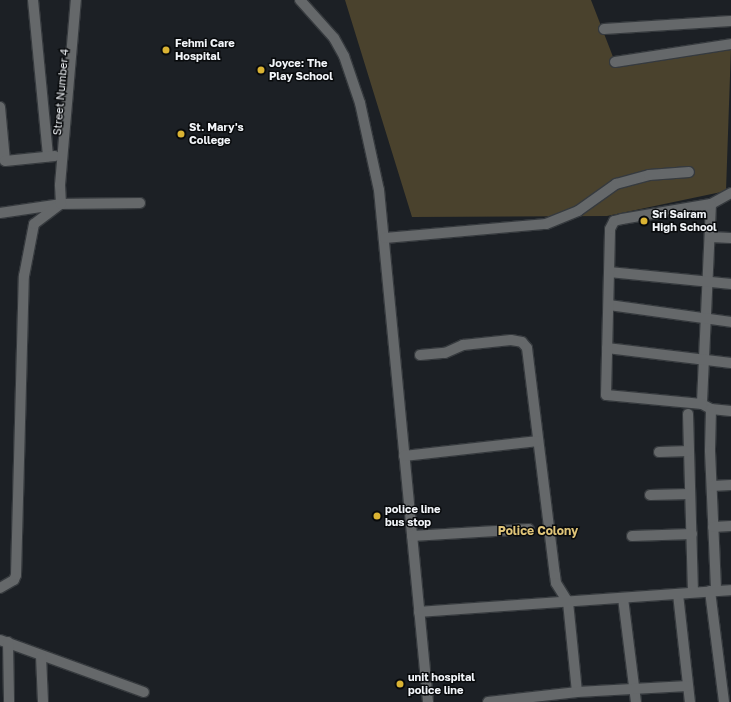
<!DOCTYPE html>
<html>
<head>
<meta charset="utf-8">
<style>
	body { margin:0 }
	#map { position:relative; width:731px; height:702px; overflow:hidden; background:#1c2025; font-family:"Golos Text",sans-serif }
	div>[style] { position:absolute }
	.green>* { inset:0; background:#4a422d }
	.roads { filter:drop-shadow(1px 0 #363a3e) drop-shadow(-1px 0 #363a3e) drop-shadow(0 1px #363a3e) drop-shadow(0 -1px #363a3e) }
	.minor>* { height:10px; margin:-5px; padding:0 5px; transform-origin:5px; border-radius:5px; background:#65686a }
	.dots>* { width:11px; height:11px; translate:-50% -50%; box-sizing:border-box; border:2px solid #080a0c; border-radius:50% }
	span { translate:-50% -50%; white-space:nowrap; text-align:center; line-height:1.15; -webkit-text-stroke:3px #080a0c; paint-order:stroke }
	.poi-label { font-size:11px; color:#f2f5f9; font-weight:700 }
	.left { translate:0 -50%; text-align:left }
	.street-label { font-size:11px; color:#f2f5f9 }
	.neighbourhood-label { font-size:12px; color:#e0c579; font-weight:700 }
</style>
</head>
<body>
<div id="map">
	<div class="green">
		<div style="clip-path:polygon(345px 0,591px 0,615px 62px,731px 47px,726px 191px,607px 216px,412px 217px)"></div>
	</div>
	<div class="roads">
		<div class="minor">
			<div style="left:33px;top:0;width:157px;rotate:84.5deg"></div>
			<div style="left:300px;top:0;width:51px;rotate:48.2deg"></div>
			<div style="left:334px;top:38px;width:21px;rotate:61deg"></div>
			<div style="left:344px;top:56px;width:50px;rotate:71.2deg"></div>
			<div style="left:360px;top:103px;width:89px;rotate:77.7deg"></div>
			<div style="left:379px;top:190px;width:514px;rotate:84.53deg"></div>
			<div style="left:604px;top:29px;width:127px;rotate:-3.6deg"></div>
			<div style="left:615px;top:62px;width:117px;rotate:-8.8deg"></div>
			<div style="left:0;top:107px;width:54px;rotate:84.7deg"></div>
			<div style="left:5px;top:161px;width:50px;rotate:-5.7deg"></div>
			<div style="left:731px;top:193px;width:23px;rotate:151deg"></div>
			<div style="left:711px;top:204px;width:200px;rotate:92.6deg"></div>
			<div style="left:702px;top:404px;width:10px;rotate:29deg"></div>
			<div style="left:711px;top:409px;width:20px;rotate:6deg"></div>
			<div style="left:0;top:213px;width:62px;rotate:-8.4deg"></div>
			<div style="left:61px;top:204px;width:79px;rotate:-0.7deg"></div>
			<div style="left:710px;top:237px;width:21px;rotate:3deg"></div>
			<div style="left:385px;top:238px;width:162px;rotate:-5deg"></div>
			<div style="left:546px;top:224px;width:35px;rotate:-22deg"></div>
			<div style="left:578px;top:211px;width:47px;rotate:-35.4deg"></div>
			<div style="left:616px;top:184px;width:34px;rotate:-15deg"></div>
			<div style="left:649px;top:175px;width:40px;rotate:-4.3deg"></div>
			<div style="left:609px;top:272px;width:123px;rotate:5.6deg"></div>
			<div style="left:609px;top:305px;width:123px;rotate:7.9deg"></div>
			<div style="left:607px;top:348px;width:125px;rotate:6.9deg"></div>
			<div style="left:420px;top:355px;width:25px;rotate:-5deg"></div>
			<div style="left:445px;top:353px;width:20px;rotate:-24deg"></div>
			<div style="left:463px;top:345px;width:48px;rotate:-5.9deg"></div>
			<div style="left:511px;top:340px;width:11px;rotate:10deg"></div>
			<div style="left:522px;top:342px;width:8px;rotate:50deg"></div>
			<div style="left:527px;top:348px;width:229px;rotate:83deg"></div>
			<div style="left:555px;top:575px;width:8px;rotate:83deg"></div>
			<div style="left:556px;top:583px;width:22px;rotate:58deg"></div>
			<div style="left:568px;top:602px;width:90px;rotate:84.3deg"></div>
			<div style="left:702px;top:404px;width:96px;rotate:-174.6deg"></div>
			<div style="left:606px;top:395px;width:166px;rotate:-88.6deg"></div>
			<div style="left:610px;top:229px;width:9px;rotate:-63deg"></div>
			<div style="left:614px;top:221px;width:8px;rotate:-14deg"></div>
			<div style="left:622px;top:219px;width:90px;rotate:-9.6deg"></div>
			<div style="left:711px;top:409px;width:42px;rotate:91.4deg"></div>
			<div style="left:710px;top:451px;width:140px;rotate:87.5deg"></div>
			<div style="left:688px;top:414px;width:178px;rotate:88.4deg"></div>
			<div style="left:659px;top:452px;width:30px;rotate:-2deg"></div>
			<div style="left:404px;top:456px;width:135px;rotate:-6.4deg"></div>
			<div style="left:712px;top:486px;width:19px;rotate:-3deg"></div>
			<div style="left:650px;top:495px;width:40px;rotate:-1.4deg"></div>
			<div style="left:713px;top:527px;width:18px;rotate:-3deg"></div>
			<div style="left:412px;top:536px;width:117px;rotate:-3.4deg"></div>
			<div style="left:632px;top:536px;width:60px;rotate:-1.9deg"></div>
			<div style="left:0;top:588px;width:16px;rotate:-30deg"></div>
			<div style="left:14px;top:580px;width:5px;rotate:-68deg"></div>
			<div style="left:16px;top:575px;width:299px;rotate:-88.5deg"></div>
			<div style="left:24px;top:276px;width:53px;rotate:-79.1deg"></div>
			<div style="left:34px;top:224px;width:34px;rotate:-37deg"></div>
			<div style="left:61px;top:204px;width:19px;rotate:-93deg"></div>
			<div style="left:60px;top:185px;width:186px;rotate:-85.1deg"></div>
			<div style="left:710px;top:591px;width:112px;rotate:82.8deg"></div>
			<div style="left:678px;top:594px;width:109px;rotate:83.7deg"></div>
			<div style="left:623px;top:598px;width:105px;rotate:82.9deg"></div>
			<div style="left:419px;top:612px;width:313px;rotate:-4deg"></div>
			<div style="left:0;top:640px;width:153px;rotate:19.9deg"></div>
			<div style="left:8px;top:642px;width:60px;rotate:89deg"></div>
			<div style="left:41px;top:656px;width:46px;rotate:87.5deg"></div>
			<div style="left:488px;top:702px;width:90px;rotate:-6.4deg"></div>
			<div style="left:577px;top:692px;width:111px;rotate:-3.1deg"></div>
		</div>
	</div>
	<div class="dots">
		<div style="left:166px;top:50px;background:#dab333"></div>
		<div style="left:261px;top:70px;background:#dab333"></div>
		<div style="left:181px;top:134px;background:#dab333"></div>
		<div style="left:644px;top:221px;background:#dab333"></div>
		<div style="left:377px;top:516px;background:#dab333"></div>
		<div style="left:400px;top:684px;background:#dab333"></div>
	</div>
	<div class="poi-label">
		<span class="left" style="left:175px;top:50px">Fehmi Care<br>Hospital</span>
		<span class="left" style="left:269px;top:70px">Joyce: The<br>Play School</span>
		<span class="left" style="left:189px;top:134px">St. Mary's<br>College</span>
		<span class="left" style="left:652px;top:221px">Sri Sairam<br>High School</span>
		<span class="left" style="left:385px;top:516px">police line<br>bus stop</span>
		<span class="left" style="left:408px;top:684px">unit hospital<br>police line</span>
	</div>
	<div class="street-label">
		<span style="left:61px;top:92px;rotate:-85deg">Street Number 4</span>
	</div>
	<div class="neighbourhood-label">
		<span style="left:538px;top:531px">Police Colony</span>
	</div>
</div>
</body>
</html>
